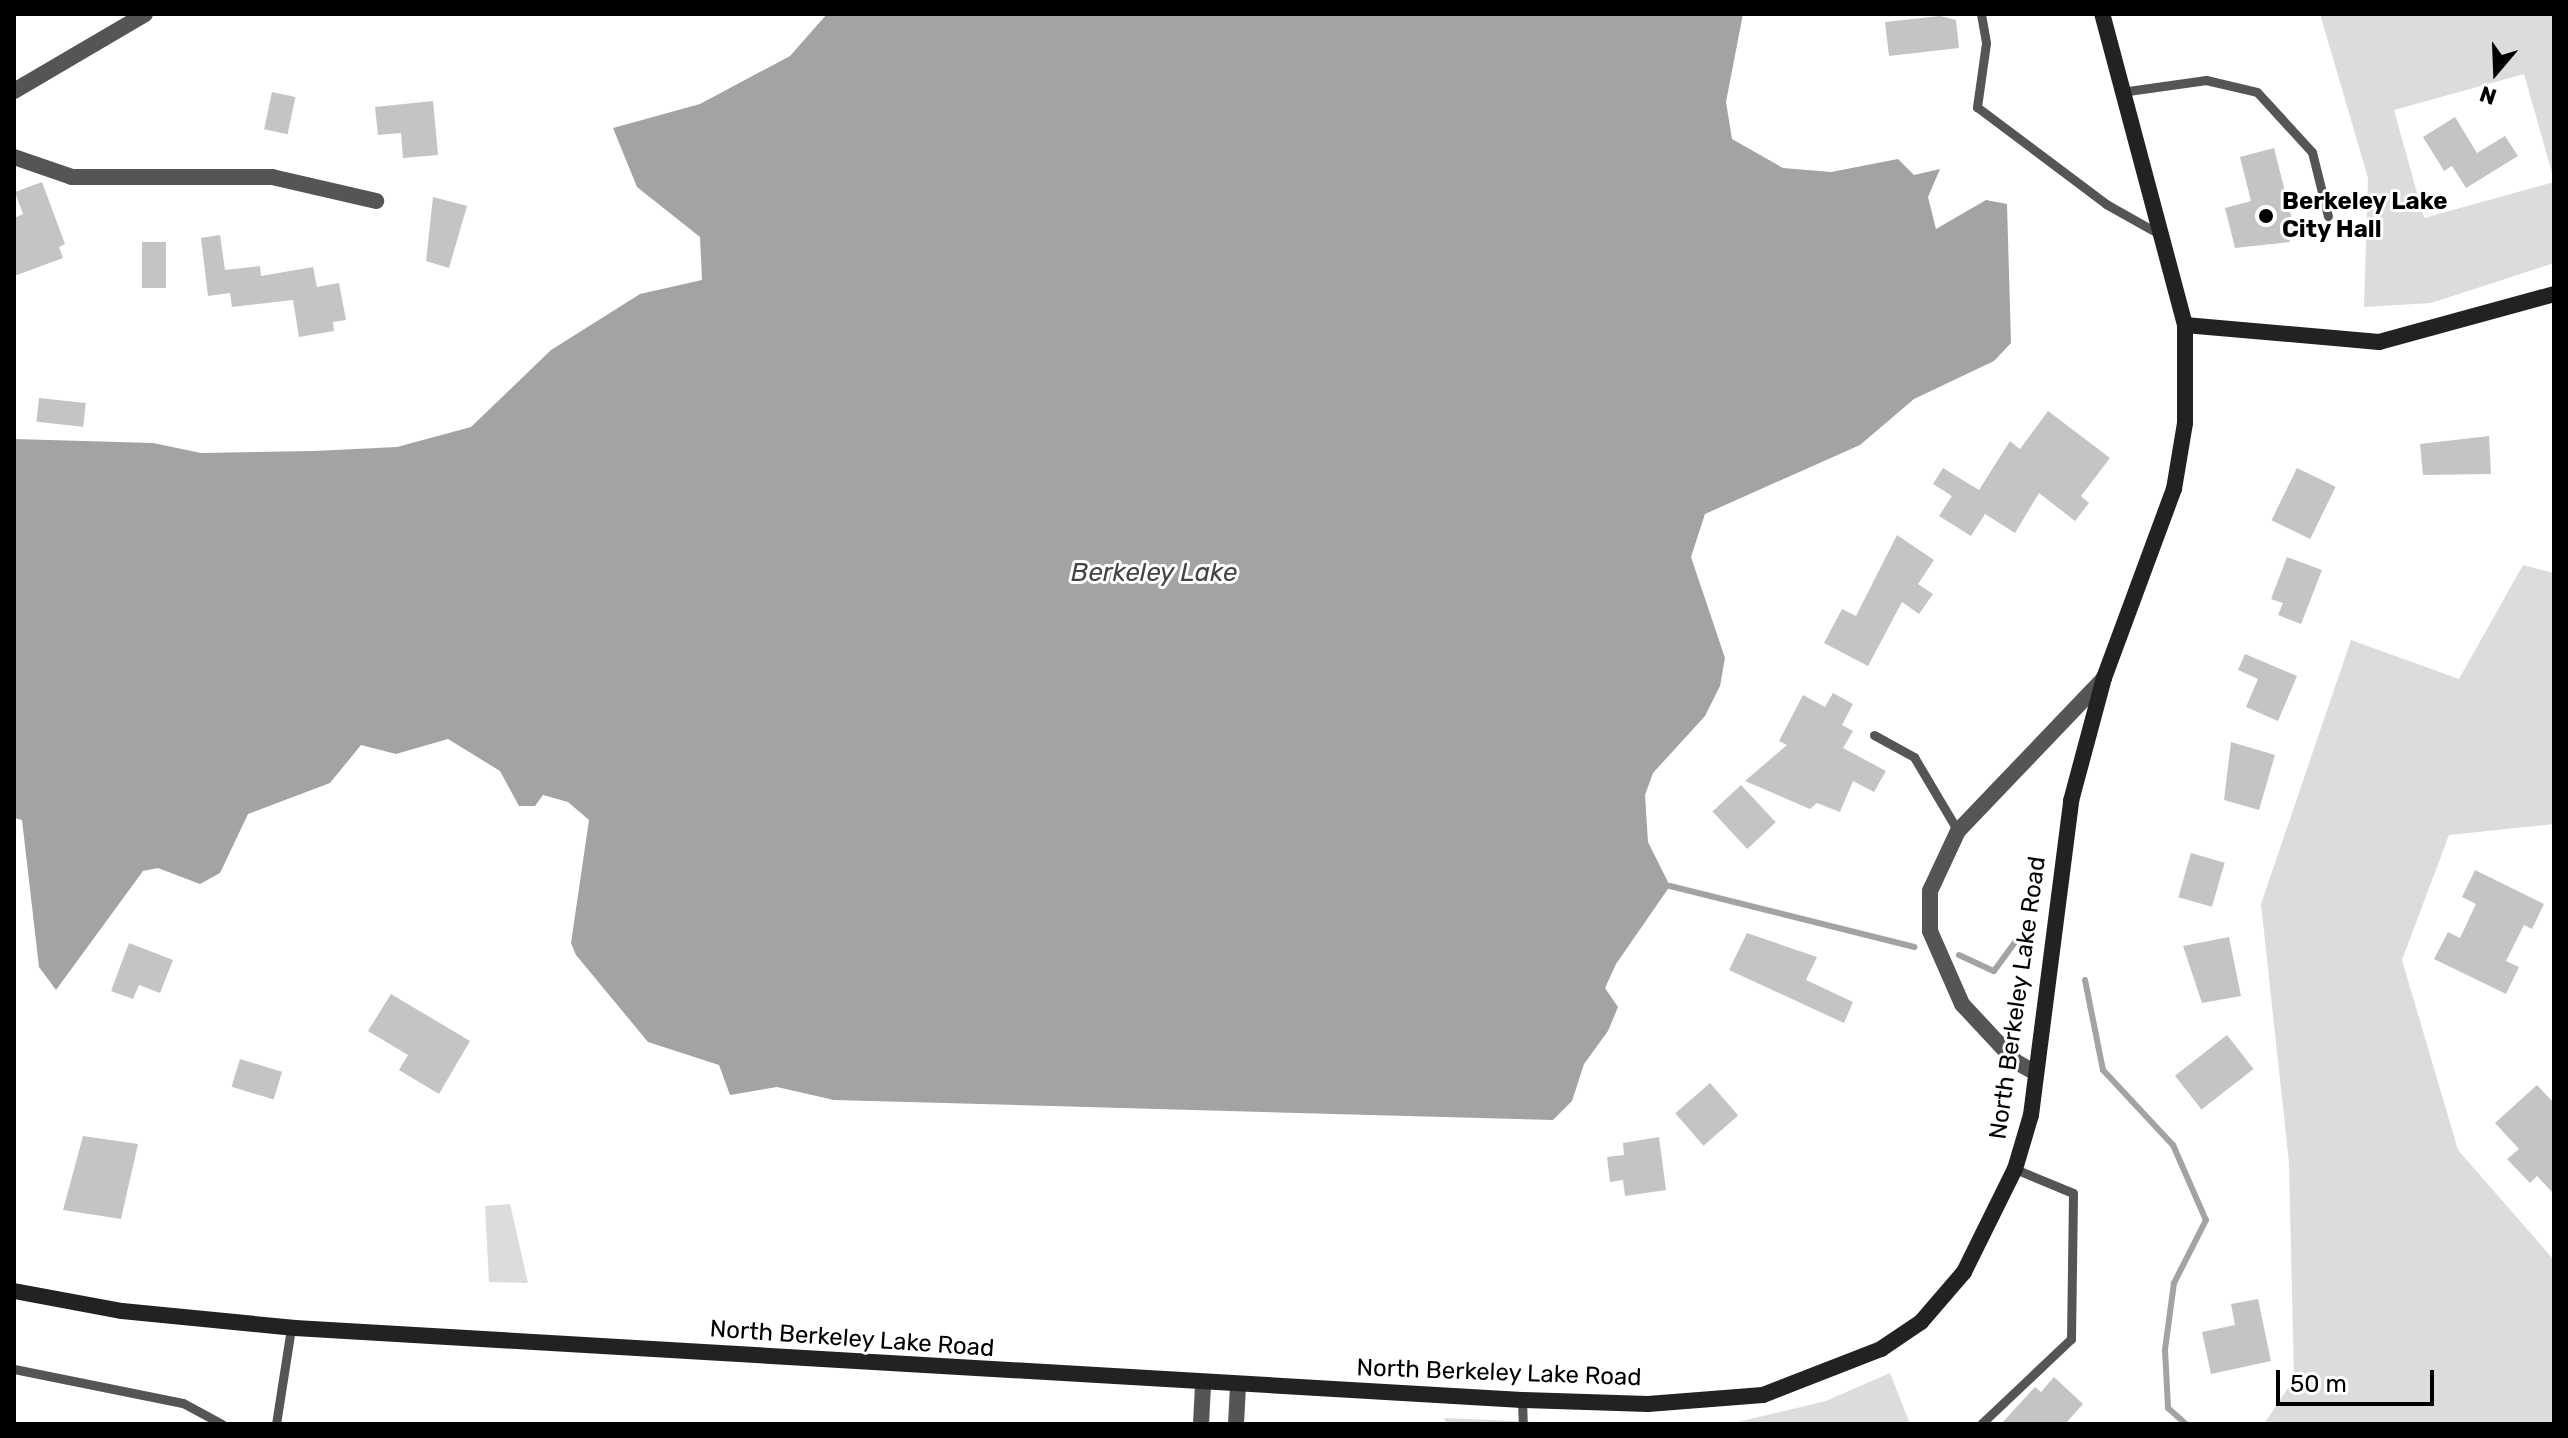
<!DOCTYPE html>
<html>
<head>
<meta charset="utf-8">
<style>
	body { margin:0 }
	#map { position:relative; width:2568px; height:1438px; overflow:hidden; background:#fff; font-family:Rubik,sans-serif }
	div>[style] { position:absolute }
	.green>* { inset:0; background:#dcdcdc }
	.water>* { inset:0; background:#a3a3a3 }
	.stream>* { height:6px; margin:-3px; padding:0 3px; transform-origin:3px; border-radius:3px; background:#a3a3a3 }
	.building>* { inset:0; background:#c4c4c4; transform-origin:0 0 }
	.lane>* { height:9px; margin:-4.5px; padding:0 4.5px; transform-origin:4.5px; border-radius:4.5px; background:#555 }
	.street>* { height:16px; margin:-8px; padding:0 8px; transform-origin:8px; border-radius:8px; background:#555 }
	.secondary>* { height:16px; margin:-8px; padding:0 8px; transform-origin:8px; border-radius:8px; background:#222 }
	.dots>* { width:22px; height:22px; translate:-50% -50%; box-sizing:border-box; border:4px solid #fff; border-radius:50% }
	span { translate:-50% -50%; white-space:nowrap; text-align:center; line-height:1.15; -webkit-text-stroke:6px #fff; paint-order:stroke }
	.poi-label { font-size:24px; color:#000; font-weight:700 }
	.left { translate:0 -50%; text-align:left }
	.street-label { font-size:24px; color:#000 }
	.water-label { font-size:26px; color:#444; font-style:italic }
	.frame { position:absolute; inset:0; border:16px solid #000; pointer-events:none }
	.north { position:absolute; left:2456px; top:32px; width:80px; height:80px; -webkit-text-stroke:6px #fff; paint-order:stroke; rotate:199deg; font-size:22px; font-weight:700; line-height:32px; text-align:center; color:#000 }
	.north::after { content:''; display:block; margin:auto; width:28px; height:36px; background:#000; clip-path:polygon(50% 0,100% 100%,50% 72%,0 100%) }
	.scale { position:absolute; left:2276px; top:1370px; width:158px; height:36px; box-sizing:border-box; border:4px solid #000; border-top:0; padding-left:10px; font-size:24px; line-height:28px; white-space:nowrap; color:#000; -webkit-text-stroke:6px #fff; paint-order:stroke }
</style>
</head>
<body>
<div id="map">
	<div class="green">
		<div style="clip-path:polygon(2320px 14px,2554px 14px,2554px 180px,2524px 74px,2394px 110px,2424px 218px,2554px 182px,2554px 263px,2431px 303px,2364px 307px,2368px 178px)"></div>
		<div style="clip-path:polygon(2523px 565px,2554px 573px,2554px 824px,2449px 835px,2402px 960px,2458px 1150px,2554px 1260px,2554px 1424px,2264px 1424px,2294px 1379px,2289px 1163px,2261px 904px,2351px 640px,2459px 679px)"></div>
		<div style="clip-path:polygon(510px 1204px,528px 1283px,489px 1282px,485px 1206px)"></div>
		<div style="clip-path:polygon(1890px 1373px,1910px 1424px,1729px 1424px,1826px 1401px)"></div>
		<div style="clip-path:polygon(1444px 1418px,1588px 1424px,1447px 1424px)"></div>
	</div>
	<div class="water">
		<div style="clip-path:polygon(827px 14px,1743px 14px,1726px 102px,1732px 139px,1783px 168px,1831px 172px,1898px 159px,1914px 175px,1940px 169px,1928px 197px,1936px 229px,1986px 200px,2007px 204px,2011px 343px,1994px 361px,1914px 399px,1860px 445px,1705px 514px,1691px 557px,1725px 658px,1720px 686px,1705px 716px,1653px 773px,1645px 795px,1648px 842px,1670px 886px,1616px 964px,1605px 988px,1618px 1007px,1608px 1031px,1584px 1064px,1572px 1101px,1553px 1120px,834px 1100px,777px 1087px,730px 1095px,719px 1065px,648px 1042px,576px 955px,571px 943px,589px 820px,568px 802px,543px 795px,535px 806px,519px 806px,500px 771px,448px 739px,396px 754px,361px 745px,330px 783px,248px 814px,220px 873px,200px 884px,158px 868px,143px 871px,56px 990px,39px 967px,22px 820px,14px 818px,14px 439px,153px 443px,201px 453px,314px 451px,397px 447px,471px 427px,551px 350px,640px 294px,702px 280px,700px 237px,637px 187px,613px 128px,700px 104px,790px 56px)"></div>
	</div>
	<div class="stream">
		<div style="left:1670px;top:886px;width:252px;rotate:14deg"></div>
		<div style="left:1959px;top:955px;width:38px;rotate:25deg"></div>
		<div style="left:1994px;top:971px;width:39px;rotate:-54deg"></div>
		<div style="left:2085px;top:980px;width:92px;rotate:78.7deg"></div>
		<div style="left:2103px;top:1070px;width:103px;rotate:47deg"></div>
		<div style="left:2173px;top:1145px;width:82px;rotate:66.3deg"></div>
		<div style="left:2206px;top:1220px;width:71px;rotate:116.9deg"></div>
		<div style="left:2174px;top:1283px;width:68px;rotate:97.7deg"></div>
		<div style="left:2165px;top:1350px;width:58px;rotate:87deg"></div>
		<div style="left:2168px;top:1408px;width:24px;rotate:42deg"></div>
	</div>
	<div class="building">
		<div style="clip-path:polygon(1940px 16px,1956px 20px,1959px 48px,1889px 56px,1885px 22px)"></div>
		<div style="left:272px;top:92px;width:24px;height:38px;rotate:12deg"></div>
		<div style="clip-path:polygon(433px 101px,438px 155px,403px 158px,401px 133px,378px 135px,375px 107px)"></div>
		<div style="clip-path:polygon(2455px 117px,2477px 153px,2505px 136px,2518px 156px,2466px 188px,2452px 166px,2444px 171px,2423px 137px)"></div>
		<div style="clip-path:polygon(2274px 148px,2295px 231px,2288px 233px,2290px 242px,2235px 248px,2225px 208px,2251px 201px,2240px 157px)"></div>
		<div style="clip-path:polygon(42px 182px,65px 244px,59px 247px,63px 258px,14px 276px,14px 218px,23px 214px,15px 192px)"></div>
		<div style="clip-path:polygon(433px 197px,467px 206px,449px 268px,426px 261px)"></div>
		<div style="clip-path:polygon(220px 235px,225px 270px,260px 266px,261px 276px,313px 267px,317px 287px,339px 283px,346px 320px,333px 322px,334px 331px,299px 337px,293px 300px,232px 307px,230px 293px,208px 296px,201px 238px)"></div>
		<div style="left:142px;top:242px;width:24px;height:46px"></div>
		<div style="left:39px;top:398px;width:47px;height:24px;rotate:6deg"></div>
		<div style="clip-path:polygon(2048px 411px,2110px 458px,2081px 496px,2089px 503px,2075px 521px,2039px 493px,2015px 533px,1985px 514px,1971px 536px,1939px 516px,1952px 496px,1933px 484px,1943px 468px,1979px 490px,2010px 441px,2020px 449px)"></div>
		<div style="clip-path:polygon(2489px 436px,2491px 474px,2423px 475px,2420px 444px)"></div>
		<div style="left:2297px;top:468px;width:43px;height:58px;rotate:26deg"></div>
		<div style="clip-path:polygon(1897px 535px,1934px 560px,1918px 584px,1933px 594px,1919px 614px,1902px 602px,1868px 666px,1824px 643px,1842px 609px,1856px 616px)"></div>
		<div style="clip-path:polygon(2287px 557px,2322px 570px,2301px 624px,2278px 615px,2283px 603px,2271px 599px)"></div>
		<div style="clip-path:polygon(2245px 654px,2297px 676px,2278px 721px,2246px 707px,2258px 679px,2238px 670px)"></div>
		<div style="clip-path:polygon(1833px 693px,1853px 704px,1842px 725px,1853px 731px,1843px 748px,1886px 771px,1874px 792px,1853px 781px,1840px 812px,1817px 803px,1810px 809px,1745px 781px,1787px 745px,1779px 741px,1803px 695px,1825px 707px)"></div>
		<div style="clip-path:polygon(2231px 742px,2275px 755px,2259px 810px,2224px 800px)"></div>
		<div style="left:1741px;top:785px;width:51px;height:39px;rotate:47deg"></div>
		<div style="left:2191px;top:853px;width:35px;height:46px;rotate:16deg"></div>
		<div style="clip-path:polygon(2475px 870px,2544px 904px,2532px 929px,2524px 925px,2506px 961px,2519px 967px,2506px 994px,2434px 959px,2448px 932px,2460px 938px,2476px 904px,2462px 897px)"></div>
		<div style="clip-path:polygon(1747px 933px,1817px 957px,1806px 980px,1853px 1002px,1844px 1023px,1729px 970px)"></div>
		<div style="clip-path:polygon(2229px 937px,2241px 996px,2202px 1003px,2183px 946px)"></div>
		<div style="clip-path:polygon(129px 943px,173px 960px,160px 993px,139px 985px,133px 999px,111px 991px)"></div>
		<div style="clip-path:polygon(391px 994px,470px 1041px,439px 1094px,399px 1070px,408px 1055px,368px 1031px)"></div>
		<div style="left:2227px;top:1035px;width:43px;height:66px;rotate:52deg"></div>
		<div style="left:240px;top:1059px;width:44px;height:29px;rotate:17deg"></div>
		<div style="left:1710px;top:1083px;width:43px;height:46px;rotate:49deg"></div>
		<div style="clip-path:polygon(2537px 1085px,2554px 1103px,2554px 1194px,2537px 1176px,2530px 1183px,2507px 1159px,2519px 1149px,2495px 1123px)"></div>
		<div style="clip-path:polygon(83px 1136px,138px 1144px,121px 1219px,63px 1210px)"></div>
		<div style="clip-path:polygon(1659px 1137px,1666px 1190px,1625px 1196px,1623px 1180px,1610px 1182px,1607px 1157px,1624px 1155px,1623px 1143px)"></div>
		<div style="clip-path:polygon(2258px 1299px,2271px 1361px,2211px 1374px,2202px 1332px,2235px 1325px,2231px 1304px)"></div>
		<div style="clip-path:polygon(2054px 1377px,2083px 1404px,2065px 1424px,2001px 1424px,2035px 1387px,2041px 1392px)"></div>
	</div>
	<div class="lane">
		<div style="left:1981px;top:14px;width:29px;rotate:80deg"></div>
		<div style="left:1986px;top:43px;width:65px;rotate:98deg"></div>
		<div style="left:1977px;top:107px;width:161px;rotate:36.9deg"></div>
		<div style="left:2106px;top:204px;width:63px;rotate:29.4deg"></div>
		<div style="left:2128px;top:91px;width:79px;rotate:-8deg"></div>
		<div style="left:2206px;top:80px;width:52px;rotate:13.2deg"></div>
		<div style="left:2257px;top:92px;width:81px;rotate:47.5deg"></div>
		<div style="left:2312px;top:152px;width:66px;rotate:76deg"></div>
		<div style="left:1874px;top:735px;width:46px;rotate:28.8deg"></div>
		<div style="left:1914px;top:757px;width:86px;rotate:59.3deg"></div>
		<div style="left:14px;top:1369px;width:172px;rotate:11.4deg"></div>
		<div style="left:183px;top:1403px;width:44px;rotate:28.3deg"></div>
		<div style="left:1522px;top:1400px;width:24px;rotate:88deg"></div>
		<div style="left:276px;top:1424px;width:97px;rotate:-81.1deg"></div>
		<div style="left:1981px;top:1424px;width:124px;rotate:-43.4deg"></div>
		<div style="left:2071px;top:1339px;width:146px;rotate:-89.2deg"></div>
		<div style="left:2073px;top:1193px;width:63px;rotate:-157.5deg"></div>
	</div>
	<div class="street">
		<div style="left:14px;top:91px;width:152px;rotate:-30.4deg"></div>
		<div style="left:14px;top:157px;width:61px;rotate:19deg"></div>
		<div style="left:72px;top:177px;width:200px"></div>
		<div style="left:272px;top:177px;width:107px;rotate:13deg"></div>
		<div style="left:2036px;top:1073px;width:23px;rotate:-151deg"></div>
		<div style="left:2016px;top:1062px;width:79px;rotate:-133deg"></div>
		<div style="left:1962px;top:1004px;width:80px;rotate:-113.7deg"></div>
		<div style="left:1930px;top:931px;width:40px;rotate:-90deg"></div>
		<div style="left:1930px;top:891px;width:66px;rotate:-65deg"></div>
		<div style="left:1958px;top:831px;width:211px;rotate:-46.3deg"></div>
		<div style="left:1201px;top:1424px;width:38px;rotate:-87deg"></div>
		<div style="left:1236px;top:1424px;width:37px;rotate:-87deg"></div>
	</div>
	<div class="secondary">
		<div style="left:2185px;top:325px;width:195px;rotate:5deg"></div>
		<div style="left:2379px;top:342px;width:181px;rotate:-15.3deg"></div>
		<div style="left:14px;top:1291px;width:110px;rotate:10.5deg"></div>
		<div style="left:122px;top:1311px;width:174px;rotate:5.6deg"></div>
		<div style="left:295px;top:1328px;width:1229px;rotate:3.36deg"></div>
		<div style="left:1522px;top:1400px;width:126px;rotate:1.8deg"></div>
		<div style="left:1648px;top:1404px;width:115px;rotate:-4.5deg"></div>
		<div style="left:1763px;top:1395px;width:127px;rotate:-21.3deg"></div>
		<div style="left:1881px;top:1349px;width:48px;rotate:-34deg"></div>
		<div style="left:1921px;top:1322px;width:66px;rotate:-49.3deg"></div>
		<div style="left:1964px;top:1272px;width:115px;rotate:-63.7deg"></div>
		<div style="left:2015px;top:1169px;width:56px;rotate:-73.5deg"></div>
		<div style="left:2031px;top:1115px;width:317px;rotate:-82.7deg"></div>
		<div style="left:2071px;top:801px;width:127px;rotate:-75deg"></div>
		<div style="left:2104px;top:678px;width:202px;rotate:-69.7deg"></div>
		<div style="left:2174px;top:489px;width:67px;rotate:-80.5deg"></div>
		<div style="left:2185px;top:423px;width:98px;rotate:-90deg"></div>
		<div style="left:2185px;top:325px;width:322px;rotate:-104.9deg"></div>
	</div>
	<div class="dots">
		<div style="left:2266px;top:216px;background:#000"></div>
	</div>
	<div class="poi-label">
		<span class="left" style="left:2282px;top:216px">Berkeley Lake<br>City Hall</span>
	</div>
	<div class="street-label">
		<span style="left:2018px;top:998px;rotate:-82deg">North Berkeley Lake Road</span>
		<span style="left:852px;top:1339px;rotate:4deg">North Berkeley Lake Road</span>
		<span style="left:1499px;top:1373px;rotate:2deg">North Berkeley Lake Road</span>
	</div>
	<div class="water-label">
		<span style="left:1154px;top:573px">Berkeley Lake</span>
	</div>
	<div class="frame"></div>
	<div class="north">N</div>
	<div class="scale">50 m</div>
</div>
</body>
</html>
